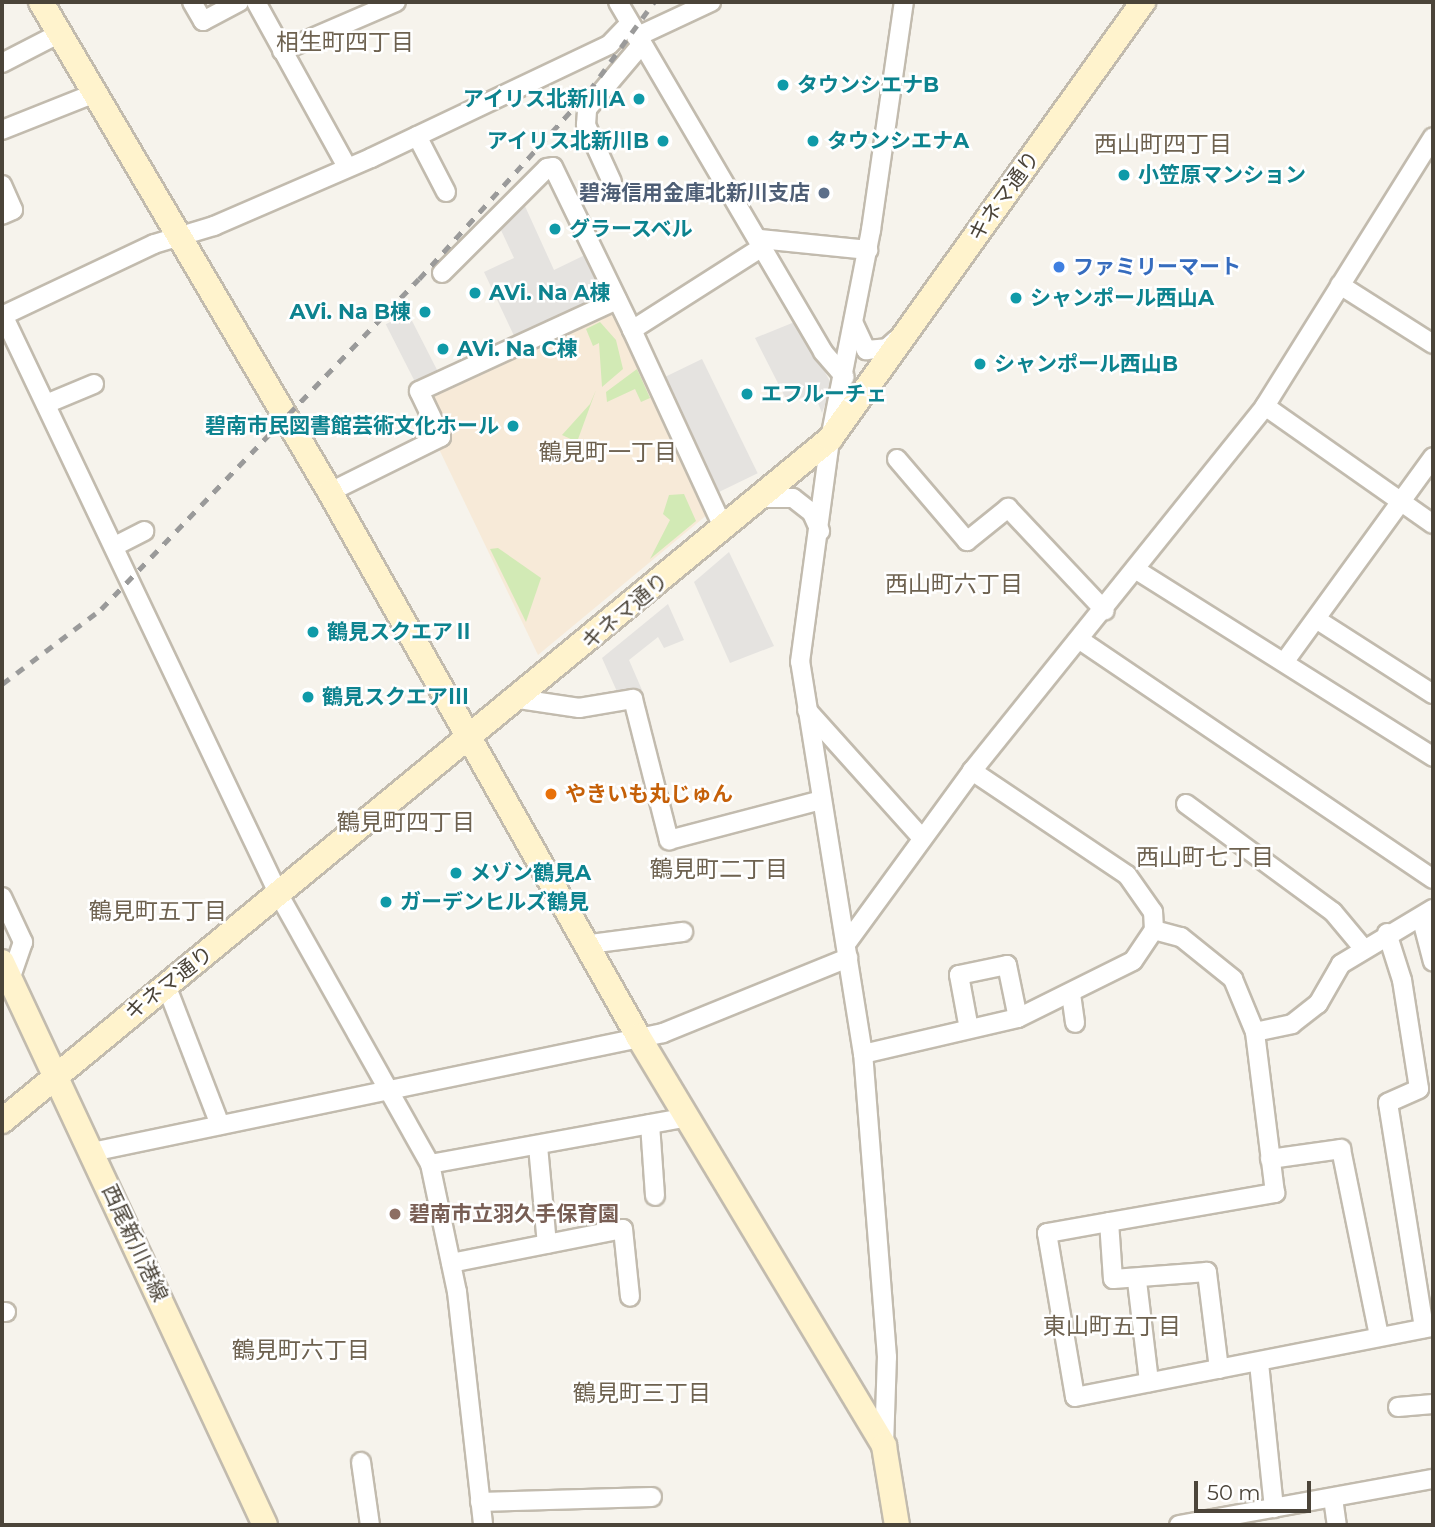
<!DOCTYPE html>
<html>
<head>
<meta charset="utf-8">
<style>
	body { margin:0 }
	#map { position:relative; width:1435px; height:1527px; overflow:hidden; background:#f6f3ec; font-family:Montserrat,"Noto Sans JP",sans-serif }
	div>[style] { position:absolute }
	.commercial>* { inset:0; background:#f7ead8 }
	.green>* { inset:0; background:#d2eab5 }
	.parking>* { inset:0; background:#e5e3e0; transform-origin:0 0 }
	.roads { filter:drop-shadow(2px 0 #c2bbae) drop-shadow(-2px 0 #c2bbae) drop-shadow(0 2px #c2bbae) drop-shadow(0 -2px #c2bbae) }
	.street>* { height:18px; margin:-9px; padding:0 9px; transform-origin:9px; border-radius:9px; background:#fff }
	.secondary>* { height:24px; margin:-12px; padding:0 12px; transform-origin:12px; border-radius:12px; background:#fff3cd }
	.rail>* { height:4.5px; margin-top:-2.25px; transform-origin:0; background:repeating-linear-gradient(90deg,#9a9a9a 0 9px,transparent 0 18px) }
	.dots>* { width:19px; height:19px; translate:-50% -50%; box-sizing:border-box; border:4px solid #fff; border-radius:50% }
	span { translate:-50% -50%; white-space:nowrap; text-align:center; line-height:1.15; -webkit-text-stroke:5px #fff; paint-order:stroke }
	.culture-label { font-size:21px; color:#0d838f; font-weight:700 }
	.left { translate:0 -50%; text-align:left }
	.right { translate:-100% -50%; text-align:right }
	.service-label { font-size:21px; color:#4e5e75; font-weight:700 }
	.street-label { font-size:21px; color:#4b4439 }
	.shop-label { font-size:21px; color:#366cbe; font-weight:700 }
	.food-label { font-size:21px; color:#c56008; font-weight:700 }
	.education-label { font-size:21px; color:#785e54; font-weight:700 }
	.neighbourhood-label { font-size:23px; color:#6e6250 }
	.frame { position:absolute; inset:0; border:4px solid #4b4439; pointer-events:none }
	.scale { position:absolute; left:1194px; top:1481px; width:117px; height:32px; box-sizing:border-box; border:4px solid #4b4439; border-top:0; padding-left:9px; font-size:21px; line-height:24px; white-space:nowrap; color:#4b4439; -webkit-text-stroke:5px #fff; paint-order:stroke }
</style>
</head>
<body>
<div id="map">
	<div class="commercial">
		<div style="clip-path:polygon(614px 307px,708px 514px,538px 655px,438px 447px,429px 398px)"></div>
	</div>
	<div class="green">
		<div style="clip-path:polygon(600px 322px,616px 340px,623px 369px,602px 387px,599px 343px,593px 346px,586px 329px)"></div>
		<div style="clip-path:polygon(637px 369px,650px 398px,641px 402px,635px 389px,607px 402px,606px 392px)"></div>
		<div style="clip-path:polygon(596px 390px,577px 442px,562px 435px,590px 404px)"></div>
		<div style="clip-path:polygon(684px 494px,696px 521px,650px 559px,670px 520px,663px 514px,669px 495px)"></div>
		<div style="clip-path:polygon(498px 548px,541px 578px,526px 622px,490px 549px)"></div>
	</div>
	<div class="parking">
		<div style="clip-path:polygon(524px 204px,554px 270px,587px 254px,608px 297px,516px 340px,484px 272px,514px 258px,500px 228px)"></div>
		<div style="left:408px;top:313px;width:68px;height:25px;rotate:63deg"></div>
		<div style="clip-path:polygon(797px 321px,832px 385px,822px 413px,814px 393px,788px 403px,755px 338px)"></div>
		<div style="left:702px;top:359px;width:127px;height:47px;rotate:64deg"></div>
		<div style="clip-path:polygon(729px 552px,774px 646px,730px 663px,694px 582px)"></div>
		<div style="clip-path:polygon(668px 604px,684px 640px,664px 648px,658px 637px,629px 660px,642px 690px,619px 696px,602px 658px)"></div>
	</div>
	<div class="roads">
		<div class="street">
			<div style="left:192px;top:2px;width:22px;rotate:60deg"></div>
			<div style="left:203px;top:21px;width:41px;rotate:-27.8deg"></div>
			<div style="left:256px;top:2px;width:188px;rotate:61.1deg"></div>
			<div style="left:618px;top:2px;width:406px;rotate:59.6deg"></div>
			<div style="left:823px;top:352px;width:33px;rotate:49deg"></div>
			<div style="left:636px;top:37px;width:83px;rotate:-25deg"></div>
			<div style="left:282px;top:51px;width:124px;rotate:-23.3deg"></div>
			<div style="left:2px;top:63px;width:65px;rotate:-27.3deg"></div>
			<div style="left:2px;top:130px;width:100px;rotate:-21.7deg"></div>
			<div style="left:417px;top:136px;width:63px;rotate:62.6deg"></div>
			<div style="left:612px;top:182px;width:63px;rotate:-114.5deg"></div>
			<div style="left:586px;top:125px;width:16px;rotate:-86deg"></div>
			<div style="left:587px;top:109px;width:84px;rotate:-49.8deg"></div>
			<div style="left:2px;top:185px;width:27px;rotate:66deg"></div>
			<div style="left:13px;top:210px;width:12px;rotate:156deg"></div>
			<div style="left:760px;top:239px;width:109px;rotate:5.8deg"></div>
			<div style="left:442px;top:273px;width:148px;rotate:-45deg"></div>
			<div style="left:547px;top:168px;width:6px;rotate:-9deg"></div>
			<div style="left:553px;top:167px;width:181px;rotate:64.1deg"></div>
			<div style="left:632px;top:330px;width:156px;rotate:-32.5deg"></div>
			<div style="left:1340px;top:285px;width:110px;rotate:32.4deg"></div>
			<div style="left:3px;top:315px;width:642px;rotate:64.55deg"></div>
			<div style="left:279px;top:895px;width:308px;rotate:60.7deg"></div>
			<div style="left:430px;top:1164px;width:131px;rotate:78.1deg"></div>
			<div style="left:457px;top:1292px;width:234px;rotate:83.6deg"></div>
			<div style="left:2px;top:316px;width:168px;rotate:-25.3deg"></div>
			<div style="left:154px;top:244px;width:63px;rotate:-16.7deg"></div>
			<div style="left:214px;top:226px;width:171px;rotate:-23.4deg"></div>
			<div style="left:371px;top:158px;width:263px;rotate:-25.4deg"></div>
			<div style="left:609px;top:45px;width:28px;rotate:-46deg"></div>
			<div style="left:854px;top:324px;width:29px;rotate:65deg"></div>
			<div style="left:866px;top:350px;width:21px;rotate:-5deg"></div>
			<div style="left:887px;top:348px;width:12px;rotate:-42deg"></div>
			<div style="left:632px;top:330px;width:219px;rotate:65.2deg"></div>
			<div style="left:46px;top:404px;width:52px;rotate:-22.6deg"></div>
			<div style="left:1265px;top:406px;width:205px;rotate:35.1deg"></div>
			<div style="left:897px;top:459px;width:108px;rotate:49.5deg"></div>
			<div style="left:967px;top:541px;width:53px;rotate:-38.8deg"></div>
			<div style="left:1008px;top:508px;width:141px;rotate:46.7deg"></div>
			<div style="left:330px;top:492px;width:124px;rotate:-26.4deg"></div>
			<div style="left:441px;top:437px;width:51px;rotate:-115.6deg"></div>
			<div style="left:419px;top:391px;width:218px;rotate:-24.7deg"></div>
			<div style="left:761px;top:498px;width:32px"></div>
			<div style="left:793px;top:498px;width:24px;rotate:38deg"></div>
			<div style="left:812px;top:513px;width:20px;rotate:66deg"></div>
			<div style="left:115px;top:546px;width:33px;rotate:-27deg"></div>
			<div style="left:1138px;top:571px;width:349px;rotate:32.2deg"></div>
			<div style="left:1316px;top:619px;width:139px;rotate:32.7deg"></div>
			<div style="left:1080px;top:640px;width:426px;rotate:34.1deg"></div>
			<div style="left:1285px;top:661px;width:252px;rotate:-54deg"></div>
			<div style="left:519px;top:699px;width:61px;rotate:8.5deg"></div>
			<div style="left:579px;top:708px;width:55px;rotate:-9.5deg"></div>
			<div style="left:633px;top:699px;width:146px;rotate:75.7deg"></div>
			<div style="left:669px;top:840px;width:154px;rotate:-14.7deg"></div>
			<div style="left:807px;top:710px;width:171px;rotate:48.1deg"></div>
			<div style="left:1186px;top:804px;width:182px;rotate:36.3deg"></div>
			<div style="left:1333px;top:912px;width:47px;rotate:50.2deg"></div>
			<div style="left:2px;top:897px;width:50px;rotate:65deg"></div>
			<div style="left:23px;top:942px;width:39px;rotate:109deg"></div>
			<div style="left:10px;top:979px;width:7px;rotate:-153deg"></div>
			<div style="left:1422px;top:920px;width:43px;rotate:75.3deg"></div>
			<div style="left:1154px;top:930px;width:28px;rotate:15deg"></div>
			<div style="left:1181px;top:937px;width:67px;rotate:38.9deg"></div>
			<div style="left:1233px;top:979px;width:57px;rotate:67.5deg"></div>
			<div style="left:1255px;top:1032px;width:38px;rotate:-12deg"></div>
			<div style="left:1292px;top:1024px;width:33px;rotate:-38deg"></div>
			<div style="left:1318px;top:1004px;width:46px;rotate:-60.1deg"></div>
			<div style="left:1341px;top:964px;width:107px;rotate:-30.9deg"></div>
			<div style="left:1387px;top:933px;width:49px;rotate:72.3deg"></div>
			<div style="left:1402px;top:980px;width:110px;rotate:81.1deg"></div>
			<div style="left:1419px;top:1089px;width:34px;rotate:156deg"></div>
			<div style="left:1388px;top:1103px;width:228px;rotate:80.9deg"></div>
			<div style="left:590px;top:944px;width:94px;rotate:-7.4deg"></div>
			<div style="left:846px;top:944px;width:214px;rotate:-53.9deg"></div>
			<div style="left:972px;top:771px;width:468px;rotate:-51.2deg"></div>
			<div style="left:1265px;top:406px;width:317px;rotate:-58deg"></div>
			<div style="left:166px;top:985px;width:150px;rotate:68.9deg"></div>
			<div style="left:1071px;top:994px;width:29px;rotate:82deg"></div>
			<div style="left:969px;top:1029px;width:55px;rotate:-100.5deg"></div>
			<div style="left:959px;top:975px;width:49px;rotate:-11.8deg"></div>
			<div style="left:1007px;top:965px;width:54px;rotate:78.3deg"></div>
			<div style="left:863px;top:1054px;width:159px;rotate:-13.1deg"></div>
			<div style="left:1018px;top:1018px;width:128px;rotate:-26.4deg"></div>
			<div style="left:1133px;top:961px;width:37px;rotate:-56deg"></div>
			<div style="left:1154px;top:930px;width:18px;rotate:-93deg"></div>
			<div style="left:1153px;top:912px;width:45px;rotate:-125.1deg"></div>
			<div style="left:1127px;top:875px;width:187px;rotate:-146.1deg"></div>
			<div style="left:650px;top:1124px;width:72px;rotate:86deg"></div>
			<div style="left:538px;top:1146px;width:98px;rotate:84.8deg"></div>
			<div style="left:92px;top:1152px;width:583px;rotate:-11.77deg"></div>
			<div style="left:663px;top:1033px;width:200px;rotate:-22.1deg"></div>
			<div style="left:1270px;top:1159px;width:72px;rotate:-8deg"></div>
			<div style="left:1341px;top:1149px;width:191px;rotate:78.5deg"></div>
			<div style="left:430px;top:1164px;width:262px;rotate:-10.3deg"></div>
			<div style="left:1109px;top:1222px;width:63px;rotate:169.9deg"></div>
			<div style="left:1047px;top:1233px;width:166px;rotate:80.3deg"></div>
			<div style="left:1075px;top:1397px;width:365px;rotate:-11.1deg"></div>
			<div style="left:451px;top:1263px;width:175px;rotate:-11.2deg"></div>
			<div style="left:623px;top:1229px;width:68px;rotate:84.1deg"></div>
			<div style="left:1137px;top:1281px;width:102px;rotate:83.2deg"></div>
			<div style="left:2px;top:1312px;width:4px"></div>
			<div style="left:1259px;top:1363px;width:146px;rotate:84.1deg"></div>
			<div style="left:1219px;top:1369px;width:98px;rotate:-97.1deg"></div>
			<div style="left:1207px;top:1272px;width:94px;rotate:175.7deg"></div>
			<div style="left:1113px;top:1279px;width:57px;rotate:-94deg"></div>
			<div style="left:1109px;top:1222px;width:169px;rotate:-9.9deg"></div>
			<div style="left:1275px;top:1193px;width:162px;rotate:-97.1deg"></div>
			<div style="left:1398px;top:1407px;width:35px;rotate:-5deg"></div>
			<div style="left:884px;top:1446px;width:89px;rotate:-88.1deg"></div>
			<div style="left:887px;top:1357px;width:304px;rotate:-94.5deg"></div>
			<div style="left:863px;top:1054px;width:397px;rotate:-99.1deg"></div>
			<div style="left:800px;top:662px;width:225px;rotate:-82.3deg"></div>
			<div style="left:830px;top:439px;width:213px;rotate:-78.9deg"></div>
			<div style="left:871px;top:230px;width:230px;rotate:-81.8deg"></div>
			<div style="left:361px;top:1462px;width:64px;rotate:81.9deg"></div>
			<div style="left:1333px;top:1498px;width:27px;rotate:82deg"></div>
			<div style="left:480px;top:1502px;width:172px;rotate:-1.7deg"></div>
			<div style="left:1179px;top:1525px;width:258px;rotate:-10.3deg"></div>
		</div>
		<div class="secondary">
			<div style="left:41px;top:2px;width:569px;rotate:59.47deg"></div>
			<div style="left:330px;top:492px;width:625px;rotate:60.48deg"></div>
			<div style="left:638px;top:1036px;width:478px;rotate:59deg"></div>
			<div style="left:884px;top:1446px;width:80px;rotate:80.7deg"></div>
			<div style="left:2px;top:962px;width:621px;rotate:64.96deg"></div>
			<div style="left:2px;top:1121px;width:1073px;rotate:-39.48deg"></div>
			<div style="left:830px;top:439px;width:538px;rotate:-54.39deg"></div>
		</div>
	</div>
	<div class="rail">
		<div style="left:2px;top:684px;width:124px;rotate:-37.1deg"></div>
		<div style="left:101px;top:609px;width:458px;rotate:-46.1deg"></div>
		<div style="left:419px;top:279px;width:253px;rotate:-47.9deg"></div>
		<div style="left:589px;top:91px;width:110px;rotate:-53.9deg"></div>
	</div>
	<div class="dots">
		<div style="left:783px;top:85px;background:#0f9aa8"></div>
		<div style="left:639px;top:99px;background:#0f9aa8"></div>
		<div style="left:663px;top:141px;background:#0f9aa8"></div>
		<div style="left:813px;top:141px;background:#0f9aa8"></div>
		<div style="left:1124px;top:175px;background:#0f9aa8"></div>
		<div style="left:824px;top:193px;background:#5c6f8a"></div>
		<div style="left:555px;top:229px;background:#0f9aa8"></div>
		<div style="left:1059px;top:267px;background:#3f7fe0"></div>
		<div style="left:475px;top:293px;background:#0f9aa8"></div>
		<div style="left:1016px;top:298px;background:#0f9aa8"></div>
		<div style="left:425px;top:312px;background:#0f9aa8"></div>
		<div style="left:443px;top:349px;background:#0f9aa8"></div>
		<div style="left:980px;top:364px;background:#0f9aa8"></div>
		<div style="left:747px;top:394px;background:#0f9aa8"></div>
		<div style="left:513px;top:426px;background:#0f9aa8"></div>
		<div style="left:313px;top:632px;background:#0f9aa8"></div>
		<div style="left:308px;top:697px;background:#0f9aa8"></div>
		<div style="left:551px;top:794px;background:#e8710a"></div>
		<div style="left:456px;top:873px;background:#0f9aa8"></div>
		<div style="left:386px;top:902px;background:#0f9aa8"></div>
		<div style="left:395px;top:1214px;background:#8d6e63"></div>
	</div>
	<div class="culture-label">
		<span class="left" style="left:797px;top:85px">タウンシエナB</span>
		<span class="right" style="left:625px;top:99px">アイリス北新川A</span>
		<span class="right" style="left:649px;top:141px">アイリス北新川B</span>
		<span class="left" style="left:827px;top:141px">タウンシエナA</span>
		<span class="left" style="left:1138px;top:175px">小笠原マンション</span>
		<span class="left" style="left:569px;top:229px">グラースベル</span>
		<span class="left" style="left:489px;top:293px">AVi. Na A棟</span>
		<span class="left" style="left:1030px;top:298px">シャンポール西山A</span>
		<span class="right" style="left:411px;top:312px">AVi. Na B棟</span>
		<span class="left" style="left:457px;top:349px">AVi. Na C棟</span>
		<span class="left" style="left:994px;top:364px">シャンポール西山B</span>
		<span class="left" style="left:761px;top:394px">エフルーチェ</span>
		<span class="right" style="left:499px;top:426px">碧南市民図書館芸術文化ホール</span>
		<span class="left" style="left:327px;top:632px">鶴見スクエアⅡ</span>
		<span class="left" style="left:322px;top:697px">鶴見スクエアⅢ</span>
		<span class="left" style="left:470px;top:873px">メゾン鶴見A</span>
		<span class="left" style="left:400px;top:902px">ガーデンヒルズ鶴見</span>
	</div>
	<div class="service-label">
		<span class="right" style="left:810px;top:193px">碧海信用金庫北新川支店</span>
	</div>
	<div class="street-label">
		<span style="left:1004px;top:196px;rotate:-54deg">キネマ通り</span>
		<span style="left:625px;top:611px;rotate:-40deg">キネマ通り</span>
		<span style="left:169px;top:983px;rotate:-38deg">キネマ通り</span>
		<span style="left:135px;top:1243px;rotate:65deg">西尾新川港線</span>
	</div>
	<div class="shop-label">
		<span class="left" style="left:1073px;top:267px">ファミリーマート</span>
	</div>
	<div class="food-label">
		<span class="left" style="left:565px;top:794px">やきいも丸じゅん</span>
	</div>
	<div class="education-label">
		<span class="left" style="left:409px;top:1214px">碧南市立羽久手保育園</span>
	</div>
	<div class="neighbourhood-label">
		<span style="left:345px;top:42px">相生町四丁目</span>
		<span style="left:1163px;top:144px">西山町四丁目</span>
		<span style="left:608px;top:452px">鶴見町一丁目</span>
		<span style="left:954px;top:584px">西山町六丁目</span>
		<span style="left:406px;top:822px">鶴見町四丁目</span>
		<span style="left:1205px;top:857px">西山町七丁目</span>
		<span style="left:719px;top:869px">鶴見町二丁目</span>
		<span style="left:158px;top:911px">鶴見町五丁目</span>
		<span style="left:1112px;top:1326px">東山町五丁目</span>
		<span style="left:301px;top:1350px">鶴見町六丁目</span>
		<span style="left:642px;top:1393px">鶴見町三丁目</span>
	</div>
	<div class="frame"></div>
	<div class="scale">50 m</div>
</div>
</body>
</html>
